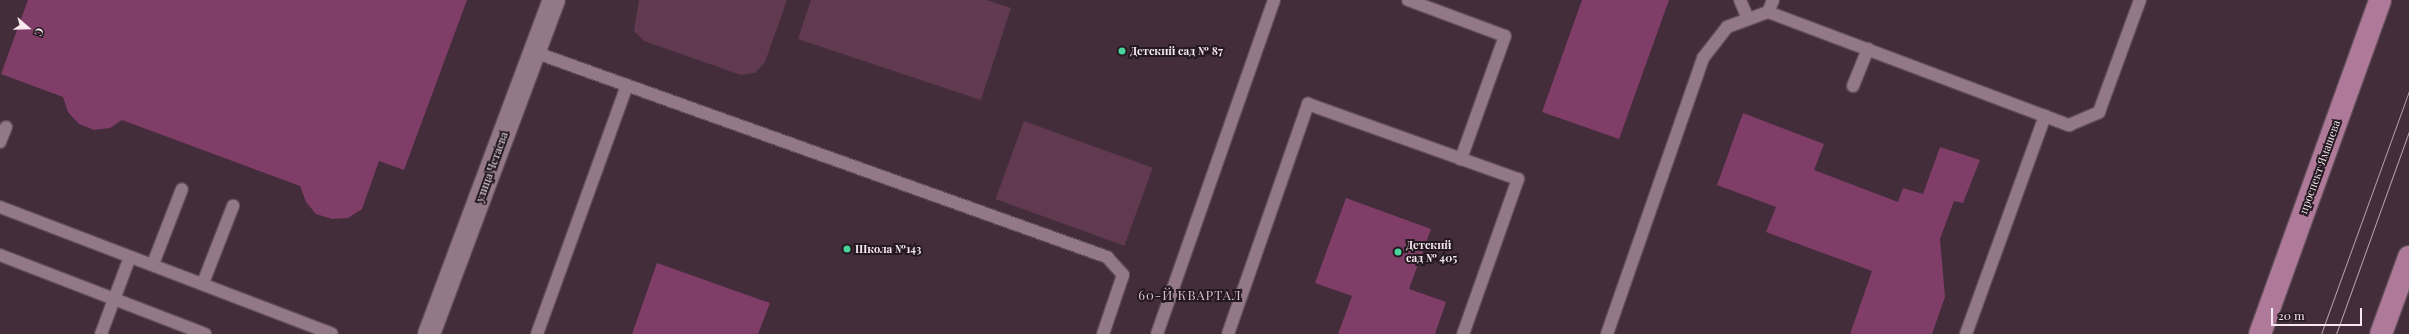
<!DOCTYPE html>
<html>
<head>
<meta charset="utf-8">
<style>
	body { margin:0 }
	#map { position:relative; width:2409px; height:334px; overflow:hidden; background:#432d3a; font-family:"Playfair Display",serif }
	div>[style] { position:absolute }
	.green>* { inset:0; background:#613a52; transform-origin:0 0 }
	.building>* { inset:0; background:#7f3d68 }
	.roads { filter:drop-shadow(1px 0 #5f4c57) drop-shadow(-1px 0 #5f4c57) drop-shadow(0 1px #5f4c57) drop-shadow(0 -1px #5f4c57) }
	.service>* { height:12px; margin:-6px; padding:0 6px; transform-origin:6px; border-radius:6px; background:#937988 }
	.minor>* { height:22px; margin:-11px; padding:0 11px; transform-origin:11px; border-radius:11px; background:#937988 }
	.primary>* { height:22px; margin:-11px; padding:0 11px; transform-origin:11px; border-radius:11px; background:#af799a }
	.tram>* { height:1px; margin:-0.5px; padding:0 0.5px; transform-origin:0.5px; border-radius:0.5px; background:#b19fa9 }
	.dots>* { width:11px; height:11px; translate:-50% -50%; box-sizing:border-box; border:2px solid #23191f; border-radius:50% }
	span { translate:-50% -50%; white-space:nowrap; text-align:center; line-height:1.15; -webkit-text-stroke:4px #23191f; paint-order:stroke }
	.poi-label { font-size:11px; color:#f7e8f0; font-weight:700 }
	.left { translate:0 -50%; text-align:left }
	.street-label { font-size:11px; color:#f7e8f0 }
	.quarter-label { font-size:13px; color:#dabdcd; letter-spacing:1px }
	.north { position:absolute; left:8px; top:8px; width:40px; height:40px; -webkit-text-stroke:3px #23191f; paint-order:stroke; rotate:110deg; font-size:11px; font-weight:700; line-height:16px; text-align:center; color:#f7e8f0 }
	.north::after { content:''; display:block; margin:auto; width:14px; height:18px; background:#f7e8f0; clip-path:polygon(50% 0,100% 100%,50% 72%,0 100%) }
	.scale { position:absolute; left:2271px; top:308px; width:91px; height:18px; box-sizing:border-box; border:2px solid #f7e8f0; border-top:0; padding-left:5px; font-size:12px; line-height:14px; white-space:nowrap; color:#f7e8f0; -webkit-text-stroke:3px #23191f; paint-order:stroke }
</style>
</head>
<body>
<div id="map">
	<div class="green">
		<div style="clip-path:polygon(639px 0,787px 0,765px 62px,755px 73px,741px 75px,644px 41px,634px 31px)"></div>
		<div style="clip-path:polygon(811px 0,986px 0,1011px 8px,981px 100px,798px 39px)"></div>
		<div style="left:1024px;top:121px;width:137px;height:83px;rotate:20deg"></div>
	</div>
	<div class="building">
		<div style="clip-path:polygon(28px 0,467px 0,404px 170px,379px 161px,362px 209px,348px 218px,332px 219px,316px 214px,306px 202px,300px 186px,122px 120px,110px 128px,94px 130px,79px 124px,68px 112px,63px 97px,1px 74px)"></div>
		<div style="clip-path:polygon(1582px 0,1669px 0,1619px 139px,1542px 112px)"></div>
		<div style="clip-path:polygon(1743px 113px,1824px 144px,1814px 170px,1898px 202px,1903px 188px,1923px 194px,1940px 147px,1980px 160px,1963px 203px,1954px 201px,1940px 239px,1945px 297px,1932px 334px,1850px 334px,1872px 271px,1766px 232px,1776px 207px,1717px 185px)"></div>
		<div style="clip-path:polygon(1346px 198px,1431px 229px,1409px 289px,1446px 302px,1435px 334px,1338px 334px,1352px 296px,1315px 283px)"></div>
		<div style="clip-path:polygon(657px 263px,770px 303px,758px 334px,632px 334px)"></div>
	</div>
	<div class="roads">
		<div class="service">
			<div style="left:1408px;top:0;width:103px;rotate:20.4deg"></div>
			<div style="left:1505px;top:36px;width:131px;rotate:109.7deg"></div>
			<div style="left:1740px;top:0;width:21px;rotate:67deg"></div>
			<div style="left:1768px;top:12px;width:13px;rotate:-67deg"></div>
			<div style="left:534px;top:52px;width:609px;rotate:19.69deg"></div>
			<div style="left:1107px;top:257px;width:24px;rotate:48deg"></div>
			<div style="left:1123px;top:275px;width:62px;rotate:108.7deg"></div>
			<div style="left:1853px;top:86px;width:40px;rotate:-68deg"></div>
			<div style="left:0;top:142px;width:16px;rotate:-68deg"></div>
			<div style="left:0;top:207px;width:355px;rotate:20.9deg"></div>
			<div style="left:0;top:255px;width:220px;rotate:21.1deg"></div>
			<div style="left:153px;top:264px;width:80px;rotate:-68.9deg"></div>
			<div style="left:203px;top:283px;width:83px;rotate:-68.7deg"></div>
			<div style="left:101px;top:334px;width:82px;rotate:-69.4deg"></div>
			<div style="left:537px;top:334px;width:262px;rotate:-70.1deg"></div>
			<div style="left:1157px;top:334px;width:354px;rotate:-70.7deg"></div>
			<div style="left:1228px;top:334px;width:244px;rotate:-70.8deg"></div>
			<div style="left:1308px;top:104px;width:223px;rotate:19.7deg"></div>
			<div style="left:1518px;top:179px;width:164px;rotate:109.5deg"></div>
			<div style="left:1607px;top:334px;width:292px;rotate:-70.8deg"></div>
			<div style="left:1703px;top:58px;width:39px;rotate:-52deg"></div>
			<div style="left:1727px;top:27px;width:44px;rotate:-20.1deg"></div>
			<div style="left:1768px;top:12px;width:322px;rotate:20.6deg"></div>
			<div style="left:2069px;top:125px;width:33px;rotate:-23deg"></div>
			<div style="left:2099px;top:112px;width:119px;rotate:-69.9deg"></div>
			<div style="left:1966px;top:334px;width:232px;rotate:-70.1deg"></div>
		</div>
		<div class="minor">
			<div style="left:429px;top:334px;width:357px;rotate:-69.5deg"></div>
		</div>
		<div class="primary">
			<div style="left:2260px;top:334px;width:355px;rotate:-70.2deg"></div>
			<div style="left:2381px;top:334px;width:82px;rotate:-70deg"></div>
		</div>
	</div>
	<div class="tram">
		<div style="left:2321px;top:334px;width:258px;rotate:-70.1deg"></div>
		<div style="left:2336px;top:334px;width:216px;rotate:-70.2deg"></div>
	</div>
	<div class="dots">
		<div style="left:1122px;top:51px;background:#49d49c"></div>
		<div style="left:847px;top:249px;background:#49d49c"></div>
		<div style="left:1398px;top:252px;background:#49d49c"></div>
	</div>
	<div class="poi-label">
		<span class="left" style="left:1130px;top:51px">Детский сад № 87</span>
		<span class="left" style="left:1406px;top:252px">Детский<br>сад № 405</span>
		<span class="left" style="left:855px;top:249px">Школа №143</span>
	</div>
	<div class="street-label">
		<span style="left:492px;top:167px;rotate:-70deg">улица Четаева</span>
		<span style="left:2320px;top:167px;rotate:-70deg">проспект Ямашева</span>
	</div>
	<div class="quarter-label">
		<span style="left:1190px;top:295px">60-Й КВАРТАЛ</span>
	</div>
	<div class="north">С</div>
	<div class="scale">20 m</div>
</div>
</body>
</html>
